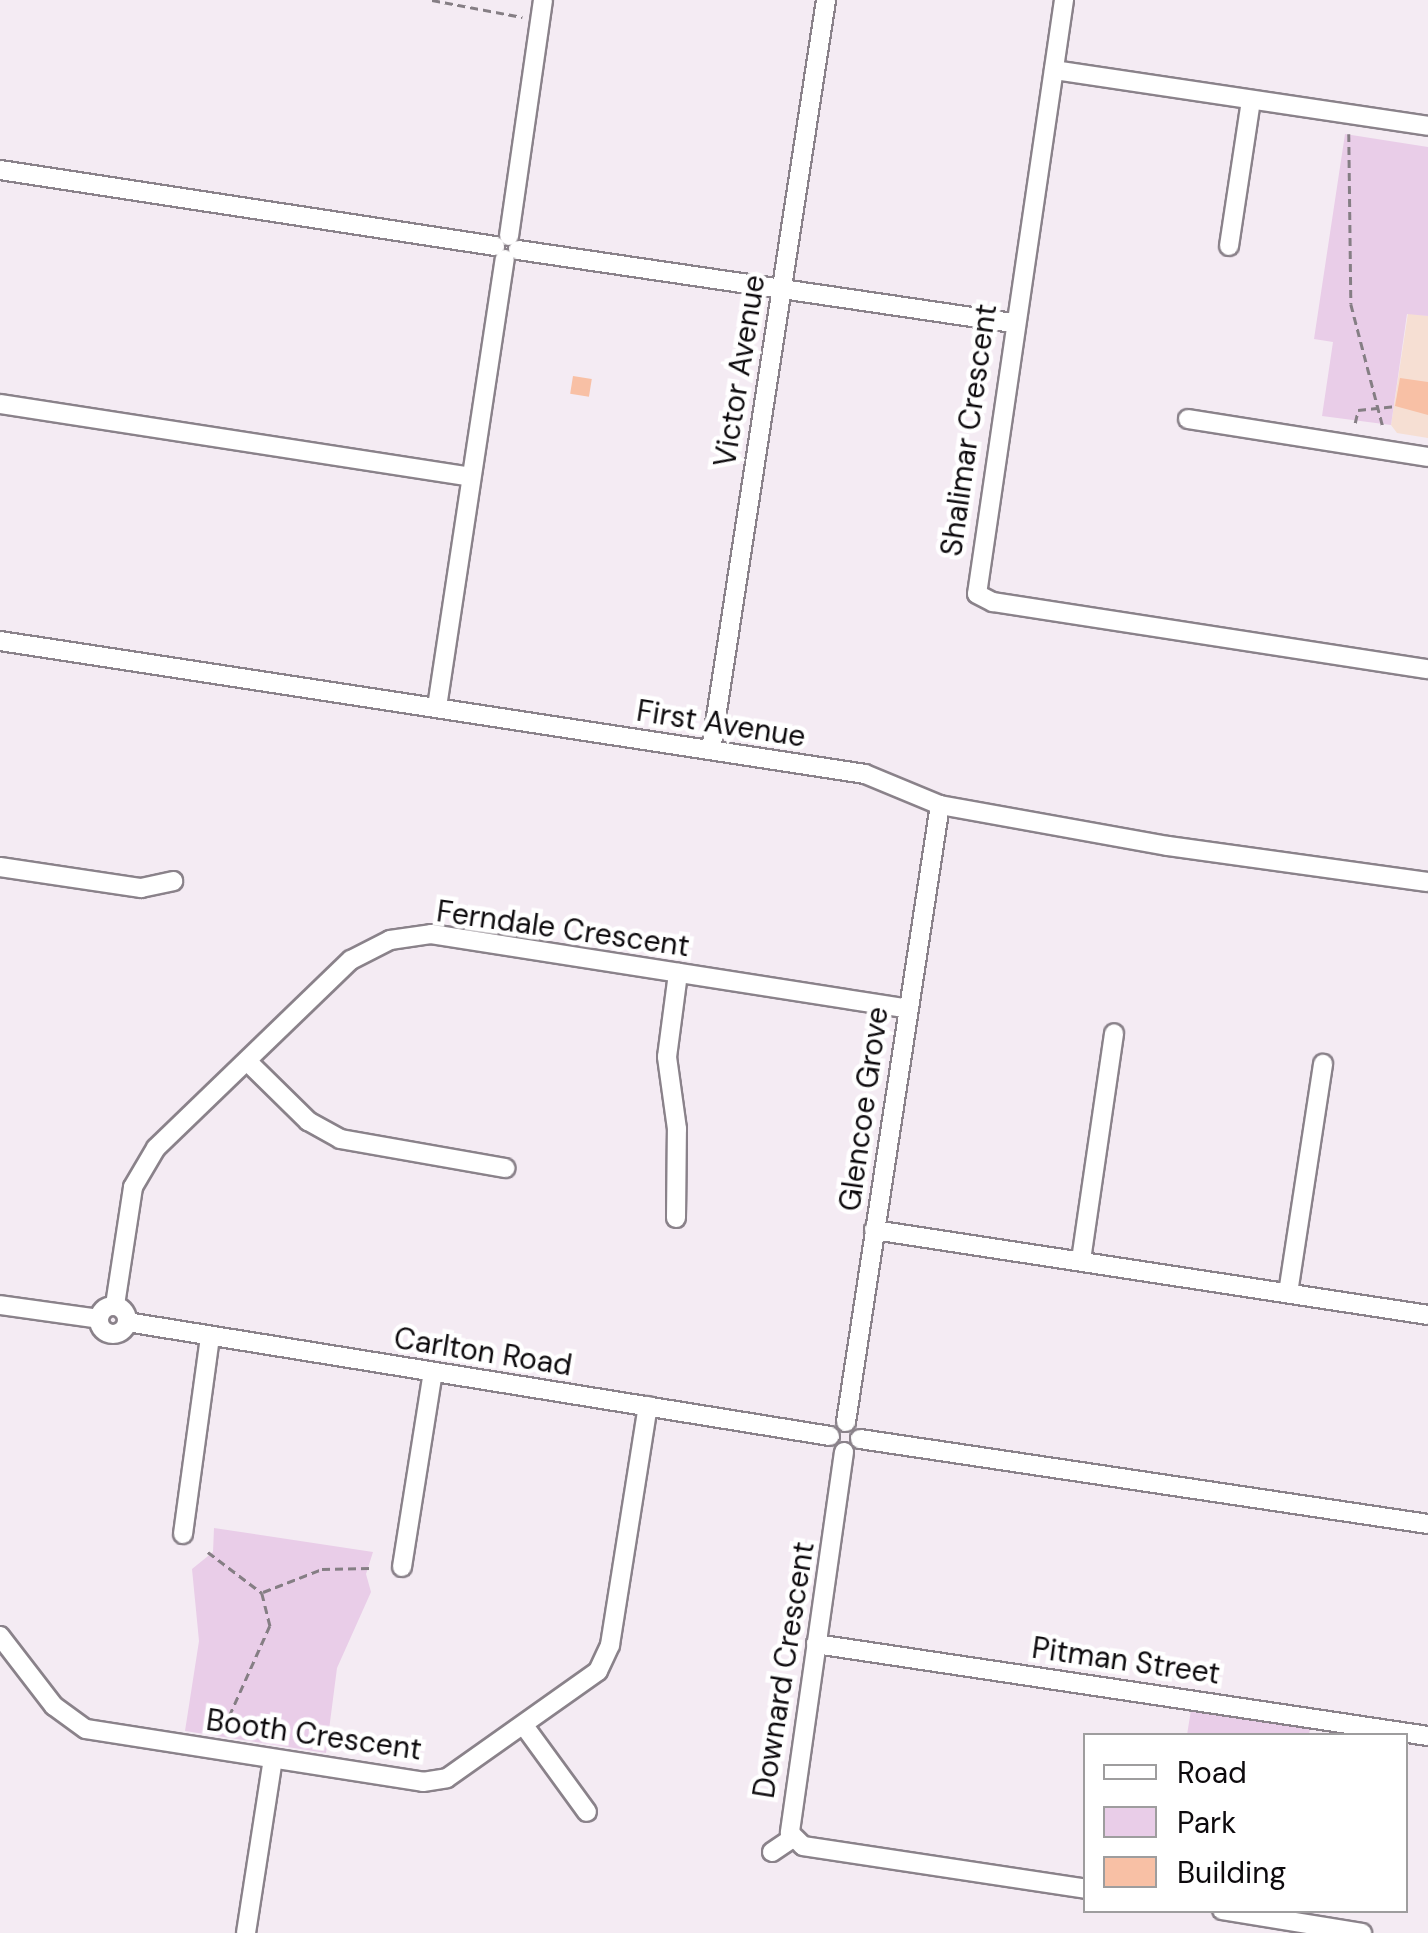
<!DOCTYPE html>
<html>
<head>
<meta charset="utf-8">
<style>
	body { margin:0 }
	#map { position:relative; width:1428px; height:1933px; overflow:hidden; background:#f4ebf3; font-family:"DM Sans",sans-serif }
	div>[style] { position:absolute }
	.education>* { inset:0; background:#f6dfd3 }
	.green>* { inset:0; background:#e9cde8 }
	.building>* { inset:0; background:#f8c0a5; transform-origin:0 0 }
	.path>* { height:2.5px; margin-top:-1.25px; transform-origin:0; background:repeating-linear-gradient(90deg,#857e84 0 8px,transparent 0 13px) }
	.roads { filter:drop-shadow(2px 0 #8a828a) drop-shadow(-2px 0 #8a828a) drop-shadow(0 2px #8a828a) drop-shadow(0 -2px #8a828a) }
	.street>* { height:18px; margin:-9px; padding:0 9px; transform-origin:9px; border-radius:9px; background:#fff }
	.street>.ring { margin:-9px; padding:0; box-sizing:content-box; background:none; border:18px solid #fff; border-radius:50% }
	span { translate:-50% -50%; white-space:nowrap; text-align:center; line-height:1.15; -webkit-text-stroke:9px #fff; paint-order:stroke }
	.street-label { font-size:30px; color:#0d0a0d }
	.legend { position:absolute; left:1083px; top:1733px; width:325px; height:180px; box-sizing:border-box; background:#fff; border:2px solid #9e9d9e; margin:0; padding:12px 18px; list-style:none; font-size:30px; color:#0d0a0d }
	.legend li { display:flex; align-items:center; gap:20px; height:50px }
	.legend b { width:50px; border:2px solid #9e9d9e }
</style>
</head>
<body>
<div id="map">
	<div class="education">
		<div style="clip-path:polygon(1408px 313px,1428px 316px,1428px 438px,1397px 433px,1391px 425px)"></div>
	</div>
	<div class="green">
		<div style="clip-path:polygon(1345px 134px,1428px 147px,1428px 316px,1407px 314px,1391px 425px,1322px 416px,1333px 342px,1314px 339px)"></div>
		<div style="clip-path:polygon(214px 1528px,373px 1552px,366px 1574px,371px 1592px,337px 1668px,326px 1753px,185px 1731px,199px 1641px,192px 1569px,213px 1552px)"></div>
		<div style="clip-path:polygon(1191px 1710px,1310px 1729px,1309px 1735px,1187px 1735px)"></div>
	</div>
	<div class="building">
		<div style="left:573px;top:376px;width:19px;height:18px;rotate:9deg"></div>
		<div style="clip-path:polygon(1400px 378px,1428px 382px,1428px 415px,1395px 406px)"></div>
	</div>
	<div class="path">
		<div style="left:432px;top:0;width:92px;rotate:10.7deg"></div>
		<div style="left:1349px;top:134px;width:170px;rotate:89.3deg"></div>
		<div style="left:1351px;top:304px;width:127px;rotate:75.4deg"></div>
		<div style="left:1355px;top:423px;width:13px;rotate:-77deg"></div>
		<div style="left:1358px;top:410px;width:36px;rotate:-6deg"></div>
		<div style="left:208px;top:1552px;width:68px;rotate:37.2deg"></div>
		<div style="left:262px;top:1593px;width:34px;rotate:76deg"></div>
		<div style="left:270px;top:1626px;width:117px;rotate:114.2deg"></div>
		<div style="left:263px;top:1592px;width:63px;rotate:-21.3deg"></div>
		<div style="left:322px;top:1569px;width:48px;rotate:-1.2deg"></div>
	</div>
	<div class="roads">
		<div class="street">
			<div style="left:1064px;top:0;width:600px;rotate:98.33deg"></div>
			<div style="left:977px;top:594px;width:18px;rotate:27deg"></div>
			<div style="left:993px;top:602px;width:440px;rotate:8.8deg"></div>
			<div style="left:1054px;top:70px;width:378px;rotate:8.5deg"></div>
			<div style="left:0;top:170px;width:501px;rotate:8.73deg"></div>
			<div style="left:509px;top:236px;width:238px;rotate:-81.8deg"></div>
			<div style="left:1229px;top:246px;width:147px;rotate:-81.4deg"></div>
			<div style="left:518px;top:250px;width:499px;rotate:8.4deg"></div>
			<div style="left:0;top:404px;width:476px;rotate:8.8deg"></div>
			<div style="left:1188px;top:419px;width:243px;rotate:9deg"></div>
			<div style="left:0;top:641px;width:875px;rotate:8.74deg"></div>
			<div style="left:865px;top:774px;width:81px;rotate:22.5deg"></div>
			<div style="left:940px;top:805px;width:232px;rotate:10.2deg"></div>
			<div style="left:1168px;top:846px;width:262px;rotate:7.9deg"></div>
			<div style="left:437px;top:707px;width:453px;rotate:-81.4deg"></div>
			<div style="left:711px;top:750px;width:759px;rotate:-81.28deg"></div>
			<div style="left:0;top:867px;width:143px;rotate:8.5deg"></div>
			<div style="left:141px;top:888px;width:33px;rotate:-12deg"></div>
			<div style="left:247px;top:1061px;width:86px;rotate:44.5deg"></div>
			<div style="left:308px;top:1121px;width:37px;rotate:29deg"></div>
			<div style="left:340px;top:1139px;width:168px;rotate:10deg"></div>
			<div style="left:676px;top:1218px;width:89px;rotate:-89.4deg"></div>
			<div style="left:677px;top:1129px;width:73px;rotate:-97.9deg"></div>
			<div style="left:667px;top:1057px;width:85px;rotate:-82.5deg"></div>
			<div style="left:874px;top:1230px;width:560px;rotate:8.72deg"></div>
			<div style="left:1081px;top:1260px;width:229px;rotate:-81.7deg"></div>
			<div style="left:1288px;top:1293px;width:232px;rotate:-81.3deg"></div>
			<div style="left:0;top:1305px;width:100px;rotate:8deg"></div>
			<div style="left:115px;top:1305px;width:119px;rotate:-81.3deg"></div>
			<div style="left:133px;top:1187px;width:45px;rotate:-59.5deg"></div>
			<div style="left:156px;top:1148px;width:271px;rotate:-44deg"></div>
			<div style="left:351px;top:960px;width:44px;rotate:-27.1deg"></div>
			<div style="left:390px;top:940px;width:41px;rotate:-8.3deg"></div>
			<div style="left:431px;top:934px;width:481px;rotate:8.9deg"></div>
			<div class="ring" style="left:99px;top:1306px;width:10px;height:10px"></div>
			<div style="left:127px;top:1322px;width:712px;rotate:9.21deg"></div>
			<div style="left:846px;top:1422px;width:624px;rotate:-81.34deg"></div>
			<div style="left:860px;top:1439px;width:574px;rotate:8.51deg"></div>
			<div style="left:844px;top:1452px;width:385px;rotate:98.1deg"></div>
			<div style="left:790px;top:1833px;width:18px;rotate:45deg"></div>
			<div style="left:803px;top:1846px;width:286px;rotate:8.6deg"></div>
			<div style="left:183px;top:1534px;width:198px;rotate:-82.2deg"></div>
			<div style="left:402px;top:1567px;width:197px;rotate:-81deg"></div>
			<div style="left:0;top:1636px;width:88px;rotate:52.4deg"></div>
			<div style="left:54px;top:1706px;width:39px;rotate:36deg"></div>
			<div style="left:86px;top:1729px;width:341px;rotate:8.9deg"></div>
			<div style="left:423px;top:1782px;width:24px;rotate:-9deg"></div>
			<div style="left:447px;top:1778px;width:185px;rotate:-35.3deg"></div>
			<div style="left:598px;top:1671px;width:29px;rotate:-65deg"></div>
			<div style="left:610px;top:1645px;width:242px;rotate:-81deg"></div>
			<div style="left:816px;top:1644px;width:619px;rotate:8.55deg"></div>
			<div style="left:525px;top:1727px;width:105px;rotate:53.9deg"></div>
			<div style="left:772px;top:1852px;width:25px;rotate:-34deg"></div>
			<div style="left:1222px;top:1910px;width:142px;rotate:9.3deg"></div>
			<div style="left:246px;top:1933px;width:176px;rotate:-81.2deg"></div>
		</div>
	</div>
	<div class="street-label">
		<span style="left:740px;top:371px;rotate:-81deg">Victor Avenue</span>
		<span style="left:969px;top:430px;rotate:-82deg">Shalimar Crescent</span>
		<span style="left:721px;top:724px;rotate:9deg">First Avenue</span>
		<span style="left:563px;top:929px;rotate:8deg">Ferndale Crescent</span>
		<span style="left:864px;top:1109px;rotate:-82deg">Glencoe Grove</span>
		<span style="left:483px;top:1352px;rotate:9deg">Carlton Road</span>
		<span style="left:1126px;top:1661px;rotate:8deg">Pitman Street</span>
		<span style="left:784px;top:1670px;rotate:-81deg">Downard Crescent</span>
		<span style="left:314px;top:1735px;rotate:8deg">Booth Crescent</span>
	</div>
	<ul class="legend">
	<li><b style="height:12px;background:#fff"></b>Road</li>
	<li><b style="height:28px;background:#e9cde8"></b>Park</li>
	<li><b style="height:28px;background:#f8c0a5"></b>Building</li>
	</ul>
</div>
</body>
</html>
